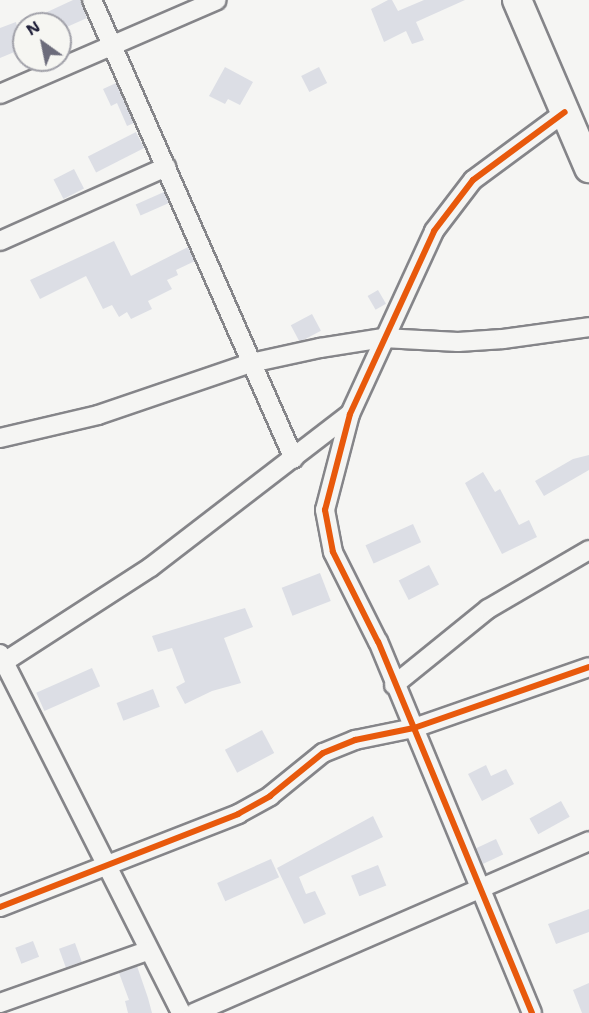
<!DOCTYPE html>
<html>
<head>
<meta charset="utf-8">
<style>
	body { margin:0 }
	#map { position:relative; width:589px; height:1013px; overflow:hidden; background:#f5f5f3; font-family:"Shantell Sans",sans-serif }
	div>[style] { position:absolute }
	.building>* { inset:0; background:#dcdee5; transform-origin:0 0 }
	.roads { filter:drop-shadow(2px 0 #858589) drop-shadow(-2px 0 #858589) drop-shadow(0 2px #858589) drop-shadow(0 -2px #858589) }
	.street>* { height:18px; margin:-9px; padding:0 9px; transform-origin:9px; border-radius:9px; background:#f5f5f3 }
	.primary>* { height:28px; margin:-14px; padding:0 14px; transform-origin:14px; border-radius:14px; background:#f5f5f3 }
	.cycleway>* { height:6px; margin:-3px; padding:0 3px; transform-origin:3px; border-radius:3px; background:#e8590c }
	span { translate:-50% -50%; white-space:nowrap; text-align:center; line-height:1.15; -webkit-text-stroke:6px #f6f6f2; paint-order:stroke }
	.north { position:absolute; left:12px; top:12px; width:60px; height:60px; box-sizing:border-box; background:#f6f6f2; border:2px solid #a1a1a9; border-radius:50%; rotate:327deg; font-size:16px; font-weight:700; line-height:24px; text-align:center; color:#22223b }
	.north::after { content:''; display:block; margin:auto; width:21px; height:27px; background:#6c6c7b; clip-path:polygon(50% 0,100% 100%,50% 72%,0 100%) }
</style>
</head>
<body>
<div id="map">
	<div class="building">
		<div style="clip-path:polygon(73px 0,81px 0,87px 18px,60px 30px,60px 24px,24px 24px,24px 48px,0 58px,0 28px,16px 22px,17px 26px)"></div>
		<div style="clip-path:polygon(388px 0,392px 0,398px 11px,424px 0,465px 0,416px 22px,424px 40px,412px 44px,406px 31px,384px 42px,371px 9px)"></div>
		<div style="clip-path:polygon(225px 67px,253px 82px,240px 105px,228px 99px,225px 104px,209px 96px)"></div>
		<div style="left:319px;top:67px;width:18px;height:20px;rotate:63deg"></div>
		<div style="clip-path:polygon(116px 83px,134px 123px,127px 126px,117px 103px,111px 106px,103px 89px)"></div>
		<div style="left:136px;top:132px;width:18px;height:54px;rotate:63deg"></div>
		<div style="left:74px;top:169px;width:22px;height:23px;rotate:63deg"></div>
		<div style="left:164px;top:192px;width:12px;height:31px;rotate:66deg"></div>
		<div style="clip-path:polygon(114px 241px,131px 276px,188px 247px,195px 261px,176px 270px,178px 275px,167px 280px,172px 289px,148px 301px,152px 309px,131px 319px,127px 312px,119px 317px,112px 305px,103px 309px,86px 276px,40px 299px,30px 280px)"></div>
		<div style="left:378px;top:290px;width:16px;height:12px;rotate:60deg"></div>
		<div style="left:312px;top:314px;width:19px;height:24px;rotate:62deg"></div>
		<div style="clip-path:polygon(589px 455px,589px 470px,544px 496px,535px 481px,573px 459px)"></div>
		<div style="clip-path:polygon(483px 472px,495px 492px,500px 489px,519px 525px,529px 520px,537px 537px,502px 554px,465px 483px)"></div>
		<div style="left:413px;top:524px;width:20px;height:52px;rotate:66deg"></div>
		<div style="left:429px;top:565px;width:22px;height:34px;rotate:63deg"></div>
		<div style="left:320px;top:573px;width:30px;height:41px;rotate:69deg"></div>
		<div style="clip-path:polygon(245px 608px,253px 627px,224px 638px,241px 683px,212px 691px,185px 704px,176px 687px,185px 682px,172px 648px,158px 652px,152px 636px)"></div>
		<div style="left:92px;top:668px;width:20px;height:61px;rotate:66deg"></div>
		<div style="left:153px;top:689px;width:19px;height:39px;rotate:69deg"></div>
		<div style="left:262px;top:730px;width:26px;height:42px;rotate:62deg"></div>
		<div style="clip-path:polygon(486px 765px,491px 776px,506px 769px,514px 784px,482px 801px,468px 774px)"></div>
		<div style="left:561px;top:801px;width:18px;height:36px;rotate:61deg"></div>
		<div style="clip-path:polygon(373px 816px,383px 837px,299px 877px,306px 894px,315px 891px,326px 914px,304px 924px,277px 868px)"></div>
		<div style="left:496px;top:839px;width:17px;height:22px;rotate:65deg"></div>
		<div style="left:271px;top:859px;width:20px;height:59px;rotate:66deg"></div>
		<div style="left:378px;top:865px;width:22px;height:29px;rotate:68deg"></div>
		<div style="clip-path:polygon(589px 909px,589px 932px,556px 944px,548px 924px)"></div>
		<div style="left:33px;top:941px;width:17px;height:19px;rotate:69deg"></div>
		<div style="left:75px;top:943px;width:20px;height:17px;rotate:70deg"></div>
		<div style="clip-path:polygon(137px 966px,148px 998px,152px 1013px,128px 1013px,125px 1001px,129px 1000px,119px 973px)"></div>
		<div style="clip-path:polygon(589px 983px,589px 1013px,582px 1013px,573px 990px)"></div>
	</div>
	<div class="roads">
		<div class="street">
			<div style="left:92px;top:0;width:501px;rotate:66.25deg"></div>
			<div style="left:0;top:94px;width:236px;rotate:-23.4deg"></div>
			<div style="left:0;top:241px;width:182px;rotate:-24deg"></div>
			<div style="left:0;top:438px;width:101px;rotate:-13.2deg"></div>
			<div style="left:98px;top:415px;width:162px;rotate:-18.8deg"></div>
			<div style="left:251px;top:363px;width:71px;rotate:-12.3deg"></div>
			<div style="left:320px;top:348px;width:64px;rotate:-9deg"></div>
			<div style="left:383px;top:338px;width:75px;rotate:3.1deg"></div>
			<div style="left:458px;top:342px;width:45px;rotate:-3.8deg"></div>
			<div style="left:503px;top:339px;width:87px;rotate:-7.9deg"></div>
			<div style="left:0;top:654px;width:402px;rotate:63.2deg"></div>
			<div style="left:4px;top:662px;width:175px;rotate:-32.9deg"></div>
			<div style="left:151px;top:567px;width:251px;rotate:-37.6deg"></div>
			<div style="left:394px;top:685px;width:121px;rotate:-39deg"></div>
			<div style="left:488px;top:609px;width:117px;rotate:-30.3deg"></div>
			<div style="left:0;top:907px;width:256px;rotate:-21.3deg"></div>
			<div style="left:238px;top:814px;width:37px;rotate:-29deg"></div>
			<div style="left:270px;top:796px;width:68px;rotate:-39.1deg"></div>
			<div style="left:323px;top:753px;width:35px;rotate:-22deg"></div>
			<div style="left:355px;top:740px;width:60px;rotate:-11.5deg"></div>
			<div style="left:414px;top:728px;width:185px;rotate:-19.2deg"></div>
			<div style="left:0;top:1003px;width:156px;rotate:-19.5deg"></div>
			<div style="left:194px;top:1013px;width:431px;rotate:-23.5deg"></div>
			<div style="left:532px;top:1013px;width:402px;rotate:-112.5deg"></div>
			<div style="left:378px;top:642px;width:101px;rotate:-116.6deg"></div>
			<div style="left:333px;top:552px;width:43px;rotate:-100.8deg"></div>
			<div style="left:325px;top:510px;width:99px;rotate:-75.4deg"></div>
			<div style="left:350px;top:414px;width:201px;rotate:-65.3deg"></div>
			<div style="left:434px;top:231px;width:64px;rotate:-52.6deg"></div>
			<div style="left:473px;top:180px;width:114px;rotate:-36.5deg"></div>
		</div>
		<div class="primary">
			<div style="left:517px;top:0;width:183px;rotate:66.8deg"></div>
		</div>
	</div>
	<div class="cycleway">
		<div style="left:0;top:907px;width:256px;rotate:-21.3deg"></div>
		<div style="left:238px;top:814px;width:37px;rotate:-29deg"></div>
		<div style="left:270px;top:796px;width:68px;rotate:-39.1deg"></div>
		<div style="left:323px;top:753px;width:35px;rotate:-22deg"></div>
		<div style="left:355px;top:740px;width:60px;rotate:-11.5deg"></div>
		<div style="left:414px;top:728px;width:185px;rotate:-19.2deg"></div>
		<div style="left:532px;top:1013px;width:402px;rotate:-112.5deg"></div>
		<div style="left:378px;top:642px;width:101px;rotate:-116.6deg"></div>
		<div style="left:333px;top:552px;width:43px;rotate:-100.8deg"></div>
		<div style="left:325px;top:510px;width:99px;rotate:-75.4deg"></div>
		<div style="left:350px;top:414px;width:201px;rotate:-65.3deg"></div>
		<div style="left:434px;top:231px;width:64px;rotate:-52.6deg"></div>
		<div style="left:473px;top:180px;width:114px;rotate:-36.5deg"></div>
	</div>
	<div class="north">N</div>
</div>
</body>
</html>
